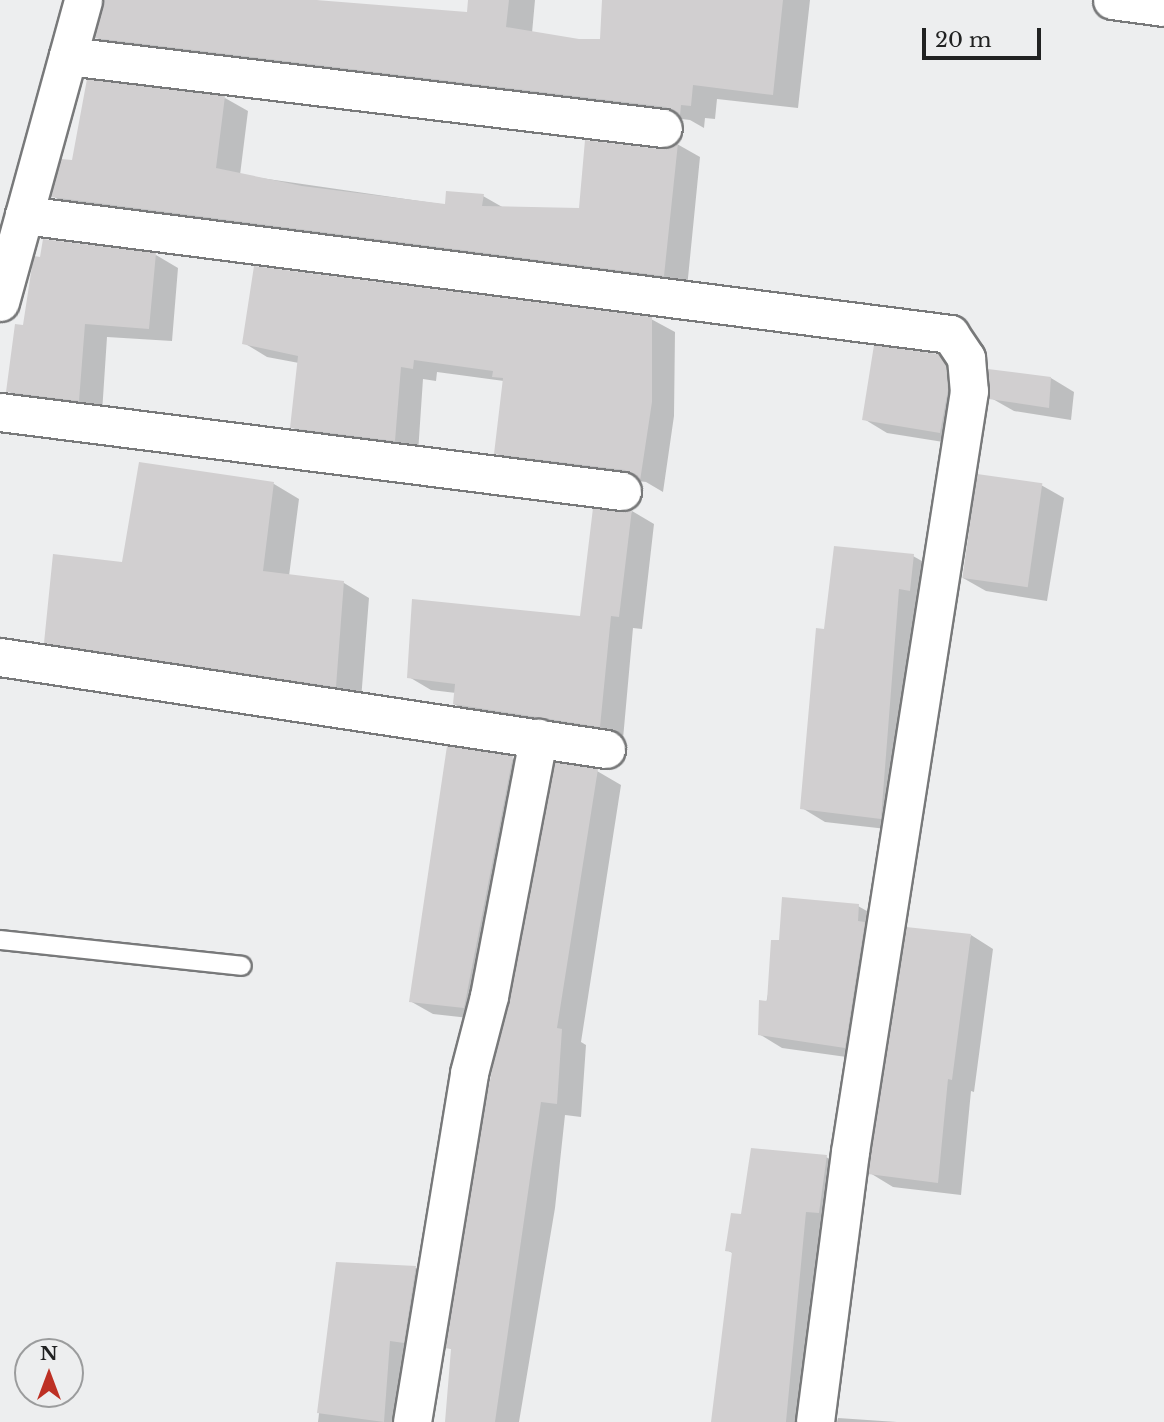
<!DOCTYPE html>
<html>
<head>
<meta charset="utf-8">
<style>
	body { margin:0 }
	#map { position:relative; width:1164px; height:1422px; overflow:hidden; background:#edeeef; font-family:"Libre Baskerville",serif }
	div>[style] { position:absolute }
	.shadow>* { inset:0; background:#0003 }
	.building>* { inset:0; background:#d1cfd0; transform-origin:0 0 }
	.roads { filter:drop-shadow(2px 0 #78797a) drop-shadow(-2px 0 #78797a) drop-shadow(0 2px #78797a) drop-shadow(0 -2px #78797a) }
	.lane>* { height:18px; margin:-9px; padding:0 9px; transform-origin:9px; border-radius:9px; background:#fff }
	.street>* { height:37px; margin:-18.5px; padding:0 18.5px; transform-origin:18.5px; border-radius:18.5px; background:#fff }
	span { translate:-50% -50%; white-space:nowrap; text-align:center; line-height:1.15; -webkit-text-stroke:5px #edeeef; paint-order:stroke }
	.north { position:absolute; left:14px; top:1338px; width:70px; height:70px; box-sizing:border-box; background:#edeeef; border:2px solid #9b9c9d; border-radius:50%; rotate:0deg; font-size:19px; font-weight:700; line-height:28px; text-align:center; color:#212222 }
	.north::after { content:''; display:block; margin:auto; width:24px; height:32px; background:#bd3024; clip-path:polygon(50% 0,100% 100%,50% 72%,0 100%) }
	.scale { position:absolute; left:922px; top:28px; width:119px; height:32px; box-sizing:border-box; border:4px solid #212222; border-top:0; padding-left:9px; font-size:21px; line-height:24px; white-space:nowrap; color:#212222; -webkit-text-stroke:5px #edeeef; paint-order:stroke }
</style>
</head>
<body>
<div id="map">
	<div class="shadow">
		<div style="clip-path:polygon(104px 0,308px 0,468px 14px,470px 0,535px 0,532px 33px,579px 41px,601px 40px,603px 0,810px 0,798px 108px,717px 99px,715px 119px,705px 118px,704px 128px,690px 120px,121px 52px,96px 37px)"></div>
		<div style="clip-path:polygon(225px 98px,248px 111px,240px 175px,447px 205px,483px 196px,504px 208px,580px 209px,661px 151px,677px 144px,700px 157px,687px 288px,75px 210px,53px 196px,73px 162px)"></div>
		<div style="clip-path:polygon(156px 255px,178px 268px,172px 341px,107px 337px,102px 413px,31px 404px,8px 391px,25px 327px)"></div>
		<div style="clip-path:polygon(651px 319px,675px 332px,674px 416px,663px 492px,646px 482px,519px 466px,496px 453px,504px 381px,437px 372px,436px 381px,423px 379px,418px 453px,315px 440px,292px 427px,299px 363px,267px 357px,244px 343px)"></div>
		<div style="clip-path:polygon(937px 355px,961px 369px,962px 445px,887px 433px,864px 419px)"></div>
		<div style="clip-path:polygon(1051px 378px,1074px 392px,1071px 420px,1014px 411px,991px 398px)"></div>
		<div style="clip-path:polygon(140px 464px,274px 484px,299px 499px,289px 576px,344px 583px,369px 598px,361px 700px,72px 656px,46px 642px,124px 564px)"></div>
		<div style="clip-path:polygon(1041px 485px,1064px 498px,1047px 601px,986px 591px,963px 578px)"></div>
		<div style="clip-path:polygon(632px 511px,654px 524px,642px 629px,633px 628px,623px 739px,477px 717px,454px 704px,456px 693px,431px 690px,409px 677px,582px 618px)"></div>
		<div style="clip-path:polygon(913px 556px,936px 569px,904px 831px,825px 822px,802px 808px,826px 631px)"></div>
		<div style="clip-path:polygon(513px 758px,535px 771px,487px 1020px,433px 1014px,410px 1001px)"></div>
		<div style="clip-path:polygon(597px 771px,621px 785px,581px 1042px,586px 1045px,581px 1117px,565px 1115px,555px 1208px,519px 1422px,447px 1422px,453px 1350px,447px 1347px)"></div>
		<div style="clip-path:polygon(858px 906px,881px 919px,868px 1060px,782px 1048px,759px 1034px,780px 942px)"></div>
		<div style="clip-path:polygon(971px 935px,993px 949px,974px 1092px,971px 1091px,961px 1195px,893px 1187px,870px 1173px)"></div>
		<div style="clip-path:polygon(826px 1157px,851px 1171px,811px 1422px,713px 1422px,734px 1254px,727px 1250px,743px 1216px)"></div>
		<div style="clip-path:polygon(337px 1264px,416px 1268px,440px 1282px,409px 1422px,318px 1422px)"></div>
		<div style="clip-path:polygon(838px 1418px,897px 1422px,837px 1422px)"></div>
	</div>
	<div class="building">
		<div style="clip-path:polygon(103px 0,316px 0,467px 12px,468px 0,509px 0,506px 27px,579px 39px,600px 39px,602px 0,783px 0,773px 95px,693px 85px,691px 106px,681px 105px,680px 116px,666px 107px,94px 38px)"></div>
		<div style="clip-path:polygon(87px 79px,225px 96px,216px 168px,302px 186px,445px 204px,446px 191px,484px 194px,482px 206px,579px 208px,585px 140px,660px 149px,678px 143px,664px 276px,51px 197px,61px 159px,72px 160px)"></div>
		<div style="clip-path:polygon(43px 239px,156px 253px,149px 329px,85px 324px,79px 401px,6px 392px,15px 324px,23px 325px,32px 266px,34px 256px,40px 257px)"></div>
		<div style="clip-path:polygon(254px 266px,652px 317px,652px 402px,640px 481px,625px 470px,494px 454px,503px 378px,492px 377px,493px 371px,414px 360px,413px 369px,401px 367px,395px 441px,290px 428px,298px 356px,242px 344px)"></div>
		<div style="clip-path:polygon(874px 345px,938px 354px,946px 365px,948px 390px,940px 433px,862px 420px)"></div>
		<div style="clip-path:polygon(988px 369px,1051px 377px,1049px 408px,989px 399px)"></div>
		<div style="clip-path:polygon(139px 462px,274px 482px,263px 571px,344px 581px,336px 687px,44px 643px,53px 554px,122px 562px)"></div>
		<div style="left:977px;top:474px;width:66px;height:105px;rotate:8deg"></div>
		<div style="clip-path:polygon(593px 508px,632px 509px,619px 617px,611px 616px,600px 727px,453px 704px,455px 684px,407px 678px,412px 599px,580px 616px)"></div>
		<div style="clip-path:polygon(834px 546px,914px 554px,910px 591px,899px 589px,881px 819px,800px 809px,816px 628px,824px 629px)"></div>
		<div style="clip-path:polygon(447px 746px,513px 756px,464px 1008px,409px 1002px)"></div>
		<div style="clip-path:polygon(555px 762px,598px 769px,557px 1028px,562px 1029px,557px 1104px,541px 1102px,495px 1422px,445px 1422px,451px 1349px,445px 1348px,485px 1105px)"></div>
		<div style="clip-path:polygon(782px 897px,859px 904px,858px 921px,865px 922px,845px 1048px,758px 1035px,759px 1000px,767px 1001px,771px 940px,779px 940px)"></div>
		<div style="clip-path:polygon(906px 927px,971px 934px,952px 1080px,948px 1079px,938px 1183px,868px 1174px)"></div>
		<div style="clip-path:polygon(751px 1148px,827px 1155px,819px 1213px,806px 1212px,786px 1422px,711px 1422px,732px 1252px,725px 1251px,731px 1213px,741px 1214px)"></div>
		<div style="clip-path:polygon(336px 1262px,416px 1266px,404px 1343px,390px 1341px,384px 1422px,317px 1413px)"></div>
	</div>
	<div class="roads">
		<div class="lane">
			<div style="left:0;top:940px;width:243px;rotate:6.1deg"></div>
		</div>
		<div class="street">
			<div style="left:1112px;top:0;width:52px;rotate:7.7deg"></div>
			<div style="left:68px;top:56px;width:599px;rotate:6.9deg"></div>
			<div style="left:24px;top:215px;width:934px;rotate:7.32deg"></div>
			<div style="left:950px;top:334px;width:29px;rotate:56deg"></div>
			<div style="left:966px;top:358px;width:33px;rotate:85deg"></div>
			<div style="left:969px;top:391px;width:770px;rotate:98.89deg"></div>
			<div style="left:850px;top:1152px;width:272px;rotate:97.4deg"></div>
			<div style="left:0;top:302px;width:313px;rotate:-74.6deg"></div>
			<div style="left:0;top:412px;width:627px;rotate:7.24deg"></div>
			<div style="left:0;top:657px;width:613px;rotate:8.63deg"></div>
			<div style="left:412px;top:1422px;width:354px;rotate:-80.7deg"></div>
			<div style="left:469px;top:1073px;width:80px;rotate:-75.4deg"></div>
			<div style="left:489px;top:996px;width:263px;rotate:-79.2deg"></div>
		</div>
	</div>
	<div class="north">N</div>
	<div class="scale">20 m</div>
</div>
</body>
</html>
